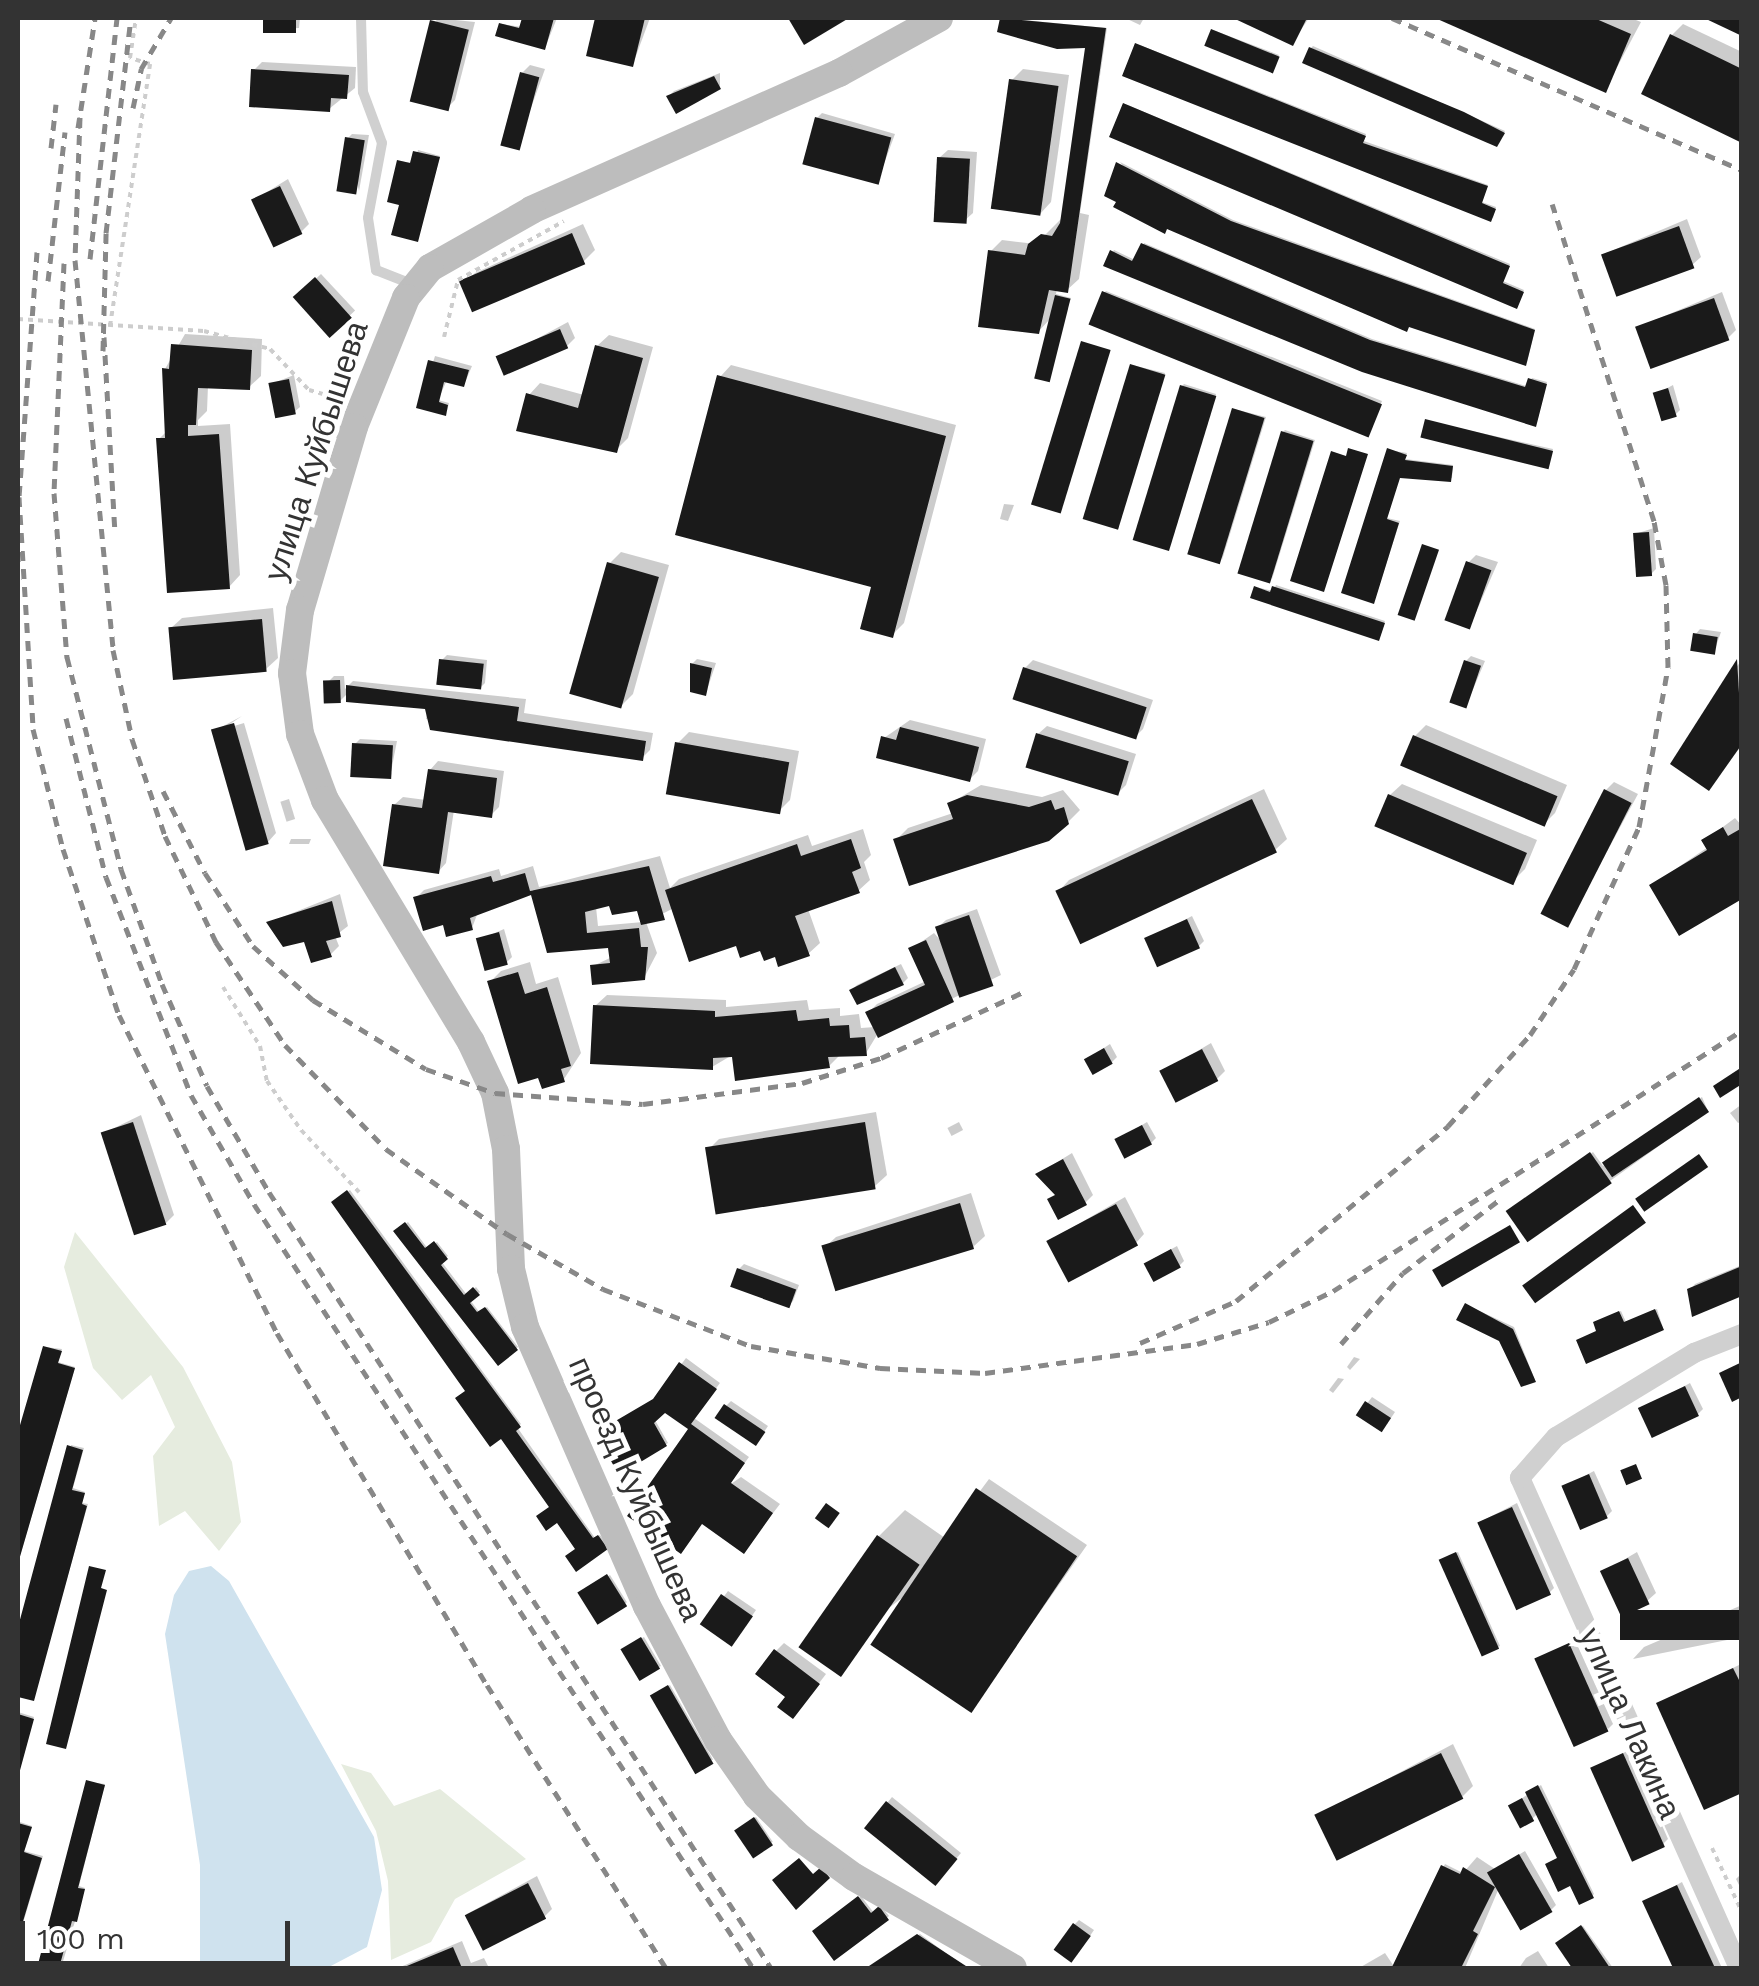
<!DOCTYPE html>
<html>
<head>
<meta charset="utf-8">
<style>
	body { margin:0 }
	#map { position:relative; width:1759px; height:1986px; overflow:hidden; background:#fff; font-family:"Work Sans",sans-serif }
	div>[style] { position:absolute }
	.green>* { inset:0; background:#e6ecdf }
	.water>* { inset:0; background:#cfe2ee }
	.shadow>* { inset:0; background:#0003; transform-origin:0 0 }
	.building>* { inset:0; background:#1a1a1a; transform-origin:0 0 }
	.path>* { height:4px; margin-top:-2px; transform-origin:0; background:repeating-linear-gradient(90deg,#cdcdcd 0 5px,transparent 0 10px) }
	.lane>* { height:10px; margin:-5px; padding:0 5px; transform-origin:5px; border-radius:5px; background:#d0d0d0 }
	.street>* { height:20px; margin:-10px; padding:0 10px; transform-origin:10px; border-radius:10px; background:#d0d0d0 }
	.secondary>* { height:28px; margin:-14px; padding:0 14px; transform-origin:14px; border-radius:14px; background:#bdbdbd }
	.rail>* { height:5px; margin-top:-2.5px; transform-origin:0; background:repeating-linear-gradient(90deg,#888 0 10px,transparent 0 18px) }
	span { translate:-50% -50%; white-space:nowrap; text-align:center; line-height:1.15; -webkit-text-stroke:10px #fff; paint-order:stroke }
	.street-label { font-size:32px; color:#333 }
	.frame { position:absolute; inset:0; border:20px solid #333; pointer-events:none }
	.scale { position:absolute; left:20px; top:1921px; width:270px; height:45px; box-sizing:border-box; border:5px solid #333; border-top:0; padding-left:12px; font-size:30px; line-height:35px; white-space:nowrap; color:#333; -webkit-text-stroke:8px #fff; paint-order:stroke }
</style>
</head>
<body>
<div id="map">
	<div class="green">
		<div style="clip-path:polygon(75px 1232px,183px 1367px,232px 1462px,241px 1522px,219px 1551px,185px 1511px,159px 1526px,153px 1456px,175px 1427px,151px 1375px,122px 1400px,93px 1368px,64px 1267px)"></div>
		<div style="clip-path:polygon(341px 1764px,371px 1773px,394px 1806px,440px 1789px,526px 1859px,455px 1899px,431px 1942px,391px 1960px,388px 1881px,376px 1831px)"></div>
	</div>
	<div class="water">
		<div style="clip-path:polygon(211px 1566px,229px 1581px,374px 1837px,382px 1890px,367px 1947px,327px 1968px,200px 1968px,200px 1865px,165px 1634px,174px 1595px,189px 1571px)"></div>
	</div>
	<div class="shadow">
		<div style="clip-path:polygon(265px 18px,300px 18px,299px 28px,264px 30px)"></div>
		<div style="clip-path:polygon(436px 18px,475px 22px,455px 100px,447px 108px)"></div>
		<div style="clip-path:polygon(524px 18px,557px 18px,545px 48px,501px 24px,522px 27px)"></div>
		<div style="clip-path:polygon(598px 18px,650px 18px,633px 64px,589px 54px)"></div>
		<div style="clip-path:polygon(1003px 18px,1107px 28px,1080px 213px,1089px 215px,1079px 279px,1067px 290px,1057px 288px,1056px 294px,1071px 298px,1044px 376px,1049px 320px,1038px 332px,991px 251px,1002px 240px,1036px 244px,1063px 217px,1088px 46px,1000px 30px)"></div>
		<div style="clip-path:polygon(1125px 18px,1144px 18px,1140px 25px)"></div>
		<div style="clip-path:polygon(1238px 18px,1309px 18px,1292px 43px)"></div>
		<div style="clip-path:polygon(1442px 18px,1631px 18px,1641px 22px,1605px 90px)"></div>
		<div style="clip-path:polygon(1683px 24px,1742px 52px,1742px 140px,1672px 35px)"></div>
		<div style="clip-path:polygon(1213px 30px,1279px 55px,1273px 69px)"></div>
		<div style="clip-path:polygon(1137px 44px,1366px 134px,1364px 141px,1488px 185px,1482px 202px,1496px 207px,1493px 218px)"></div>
		<div style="clip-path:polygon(1311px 48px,1313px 46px,1505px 131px,1498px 142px)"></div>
		<div style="clip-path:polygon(262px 62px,356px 67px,355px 88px,329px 109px,253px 71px)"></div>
		<div style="clip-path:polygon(530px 65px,545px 69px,517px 147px,522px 73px)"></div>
		<div style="clip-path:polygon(1023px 69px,1069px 75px,1051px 202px,1040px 214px,1012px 80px)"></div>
		<div style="clip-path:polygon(720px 73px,720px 87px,677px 111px,669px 96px,674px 91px)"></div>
		<div style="clip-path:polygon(1125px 104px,1510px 264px,1503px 281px,1524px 290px,1518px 305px)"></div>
		<div style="clip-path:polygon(822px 113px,895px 134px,877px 183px,817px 118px)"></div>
		<div style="clip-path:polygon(352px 134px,369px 135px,359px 191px,347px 139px)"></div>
		<div style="clip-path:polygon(418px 150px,440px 156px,418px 239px,402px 203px,399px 161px,413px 163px)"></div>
		<div style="clip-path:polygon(948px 150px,977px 152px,973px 213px,964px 221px,939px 158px)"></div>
		<div style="clip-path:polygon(1120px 162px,1233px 220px,1535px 329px,1527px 362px,1167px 226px)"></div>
		<div style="clip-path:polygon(288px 179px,309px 224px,301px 232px,254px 200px)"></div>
		<div style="clip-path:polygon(1687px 219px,1701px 257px,1692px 265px,1604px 254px)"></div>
		<div style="clip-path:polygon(583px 224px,595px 250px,584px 261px,475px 310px,463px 284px,475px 273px)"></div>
		<div style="clip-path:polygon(1144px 243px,1372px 339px,1526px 386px,1532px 378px,1547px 382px,1537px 422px,1106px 265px,1114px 250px,1135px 260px)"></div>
		<div style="left:321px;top:274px;width:50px;height:35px;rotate:47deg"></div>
		<div style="clip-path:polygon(1106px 291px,1382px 401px,1369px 432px,1104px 293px)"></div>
		<div style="clip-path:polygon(1722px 292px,1736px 330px,1728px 338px,1638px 327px)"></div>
		<div style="clip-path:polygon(568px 322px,575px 338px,567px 346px,499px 359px)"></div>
		<div style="clip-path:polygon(185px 334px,262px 339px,261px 376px,249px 387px,208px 386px,207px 411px,198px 420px,198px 426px,230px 424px,240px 575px,229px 587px,159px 439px,167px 431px,165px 369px)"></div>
		<div style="clip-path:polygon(609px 335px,653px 347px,628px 438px,616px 450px,529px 395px,540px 383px,584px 395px,597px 346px)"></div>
		<div style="clip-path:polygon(435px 356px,472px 366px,464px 385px,447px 380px,438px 400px,449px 403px,447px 411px,419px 406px)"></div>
		<div style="clip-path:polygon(731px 365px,956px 425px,904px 623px,892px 635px,874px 585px,720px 377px)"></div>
		<div style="clip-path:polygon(1132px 365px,1165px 373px,1117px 525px)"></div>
		<div style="clip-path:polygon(294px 375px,300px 407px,294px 412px,271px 384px)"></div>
		<div style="clip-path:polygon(1184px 384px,1216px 394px,1169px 546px,1182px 386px)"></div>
		<div style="clip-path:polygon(1673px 385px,1680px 410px,1675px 415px,1656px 394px)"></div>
		<div style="clip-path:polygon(1234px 409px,1266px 417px,1222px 560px)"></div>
		<div style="clip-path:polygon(1427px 421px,1553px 449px,1549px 464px,1548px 466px)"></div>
		<div style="clip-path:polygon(1285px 430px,1315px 440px,1272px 579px,1283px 432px)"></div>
		<div style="clip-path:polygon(1389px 450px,1407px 453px,1405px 459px,1453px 465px,1452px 478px,1400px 475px,1387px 518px,1400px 521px,1375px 599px)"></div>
		<div style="clip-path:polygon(1004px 504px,1014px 505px,1008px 521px,1000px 519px)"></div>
		<div style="clip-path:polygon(1654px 528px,1656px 569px,1651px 574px,1635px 534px)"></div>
		<div style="clip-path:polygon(621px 552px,669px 565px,633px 694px,622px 705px,609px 564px)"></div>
		<div style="clip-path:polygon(1476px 555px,1498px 562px,1470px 626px,1468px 563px)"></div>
		<div style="clip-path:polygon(1276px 585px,1385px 621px,1380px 636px,1256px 587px,1273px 591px)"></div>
		<div style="clip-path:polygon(273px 608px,278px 658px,266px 669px,170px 629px,182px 618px)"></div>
		<div style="clip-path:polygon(1700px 629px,1721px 632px,1714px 652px,1695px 635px)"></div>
		<div style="clip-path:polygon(447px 655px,487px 660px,485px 683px,480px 688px,442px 660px)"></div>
		<div style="clip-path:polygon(1471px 656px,1485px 661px,1466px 706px,1466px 661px)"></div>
		<div style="clip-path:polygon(697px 659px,716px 663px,706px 693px,692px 664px)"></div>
		<div style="clip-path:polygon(1742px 659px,1742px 745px,1709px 788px,1673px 763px)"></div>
		<div style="clip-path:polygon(1033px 660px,1153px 700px,1143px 729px,1135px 737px,1025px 668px)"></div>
		<div style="clip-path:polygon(334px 676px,344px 676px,345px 689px,353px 681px,526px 699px,524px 713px,653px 733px,650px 750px,642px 758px,426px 719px,428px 702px,348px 693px,340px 701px,328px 682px)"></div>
		<div style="clip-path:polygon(242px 716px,221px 730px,244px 723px,276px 833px,268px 842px,214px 731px)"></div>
		<div style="clip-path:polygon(910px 720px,986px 739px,978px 771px,969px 780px,884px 738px)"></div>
		<div style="clip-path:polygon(1426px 725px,1567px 785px,1555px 813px,1544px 824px,1415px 736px)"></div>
		<div style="clip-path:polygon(1047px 726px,1136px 754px,1126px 785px,1118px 793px,1038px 734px)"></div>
		<div style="clip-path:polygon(689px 732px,799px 751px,790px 800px,779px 811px,678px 743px)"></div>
		<div style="clip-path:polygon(360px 739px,397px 741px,390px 777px,355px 744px)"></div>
		<div style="clip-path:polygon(438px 761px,504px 771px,499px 807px,491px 815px,454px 810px,446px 863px,438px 872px,394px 805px,403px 797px,426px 800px,430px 770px)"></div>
		<div style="clip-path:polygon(1614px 782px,1638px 794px,1568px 924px,1606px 790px)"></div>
		<div style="clip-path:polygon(1402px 784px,1537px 840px,1525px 869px,1513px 881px,1390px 795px)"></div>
		<div style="clip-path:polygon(981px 785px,1042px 797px,1063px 790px,1080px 810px,1068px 822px,896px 840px,908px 828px,953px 813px,949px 804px)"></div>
		<div style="clip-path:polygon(1264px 789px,1287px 839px,1275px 850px,1058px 892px,1069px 880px)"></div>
		<div style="left:289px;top:799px;width:21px;height:9px;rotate:73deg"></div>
		<div style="clip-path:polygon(1735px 818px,1742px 826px,1742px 896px,1652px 885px,1708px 847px,1704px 841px)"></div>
		<div style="clip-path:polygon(evenodd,863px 829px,871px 855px,864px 862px,870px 880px,858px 891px,808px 909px,820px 943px,808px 954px,776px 954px,737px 943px,674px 908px,646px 922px,657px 953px,644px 978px,593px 966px,612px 957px,611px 945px,549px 950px,533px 890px,478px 912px,472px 928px,444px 922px,416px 898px,424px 890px,499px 869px,501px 876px,533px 866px,539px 887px,660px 856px,670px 888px,679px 879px,808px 835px,812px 846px,863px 829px,611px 903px,638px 908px,643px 922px,598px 926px,596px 907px,611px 903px)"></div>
		<div style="clip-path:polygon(311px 839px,309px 844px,289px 844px,291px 839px)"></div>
		<div style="clip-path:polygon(340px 894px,348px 926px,335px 936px,339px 946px,330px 955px,270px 922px)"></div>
		<div style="clip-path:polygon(977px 909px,1001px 975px,877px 1035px,866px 1053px,841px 1054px,829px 1066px,734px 1054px,712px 1067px,595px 1006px,607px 995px,726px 1000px,726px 1007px,807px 1000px,809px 1010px,840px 1008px,840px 1016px,859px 1014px,861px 1028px,875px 1027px,868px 1013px,877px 1004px,926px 981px,911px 949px,934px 933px,942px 942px,937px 928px,946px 920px)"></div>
		<div style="clip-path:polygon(1192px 916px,1204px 941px,1199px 946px,1148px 939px)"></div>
		<div style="clip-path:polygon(504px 929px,512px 957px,507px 962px,479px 940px)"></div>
		<div style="clip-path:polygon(530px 962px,536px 984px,558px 977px,581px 1053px,564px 1079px,490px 982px,501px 971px)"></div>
		<div style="clip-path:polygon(901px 964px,908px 978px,903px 983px,858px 1002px,852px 990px,857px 985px)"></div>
		<div style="clip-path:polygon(1211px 1043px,1225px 1071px,1217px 1079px,1162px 1072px)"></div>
		<div style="clip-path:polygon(1110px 1044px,1117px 1057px,1112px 1062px,1087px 1059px)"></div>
		<div style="clip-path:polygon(1702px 1097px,1708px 1111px,1610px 1181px,1512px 1215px,1593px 1152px,1603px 1166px)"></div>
		<div style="clip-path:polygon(1742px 1104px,1742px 1121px,1738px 1123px,1730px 1113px)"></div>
		<div style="clip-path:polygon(876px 1112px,887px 1175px,875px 1186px,708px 1150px,719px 1139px)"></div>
		<div style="clip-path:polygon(141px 1115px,174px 1215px,166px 1223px,104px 1133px)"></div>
		<div style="left:959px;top:1122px;width:9px;height:13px;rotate:63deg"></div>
		<div style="clip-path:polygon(1147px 1122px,1156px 1138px,1151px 1143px,1117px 1140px)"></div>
		<div style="clip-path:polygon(1072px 1153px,1093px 1195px,1085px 1203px,1057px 1193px,1038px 1174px)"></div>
		<div style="clip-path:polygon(350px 1190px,521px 1424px,517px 1427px,595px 1538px,600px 1535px,608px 1546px,578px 1549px,336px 1201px)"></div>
		<div style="clip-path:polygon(971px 1193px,985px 1236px,973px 1247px,824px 1248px,836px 1237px)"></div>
		<div style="clip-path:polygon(1125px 1197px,1144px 1234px,1136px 1243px,1049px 1241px)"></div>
		<div style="clip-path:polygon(408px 1222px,428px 1249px,437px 1242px,448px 1256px,441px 1261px,467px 1295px,476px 1287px,480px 1292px,470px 1300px,480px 1313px,487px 1307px,518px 1347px,498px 1363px,396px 1231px)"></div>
		<div style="clip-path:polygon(1177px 1246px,1184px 1261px,1179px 1266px,1146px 1263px)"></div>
		<div style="clip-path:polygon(744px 1264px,799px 1285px,793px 1301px,788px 1306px,739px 1269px)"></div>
		<div style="clip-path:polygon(1742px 1265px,1742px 1293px,1690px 1290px,1695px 1284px)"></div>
		<div style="clip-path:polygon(1467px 1305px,1514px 1327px,1535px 1380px,1501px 1339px)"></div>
		<div style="clip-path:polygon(1657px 1309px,1663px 1328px,1599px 1331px,1597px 1321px,1621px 1311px,1626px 1322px)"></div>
		<div style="clip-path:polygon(45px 1347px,62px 1349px,58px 1362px,75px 1367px,18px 1563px,18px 1441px)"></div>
		<div style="clip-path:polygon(1354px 1357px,1360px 1359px,1350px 1370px,1347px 1367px)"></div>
		<div style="clip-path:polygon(686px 1358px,720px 1383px,694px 1418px,749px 1457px,728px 1486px,741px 1477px,780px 1504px,744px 1551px,692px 1428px,667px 1407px,655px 1420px,668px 1443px,620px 1471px,656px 1398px)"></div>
		<div style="clip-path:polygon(1338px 1378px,1344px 1379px,1333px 1393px,1329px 1390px)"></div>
		<div style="clip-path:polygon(1690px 1383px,1703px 1409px,1698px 1414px,1641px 1410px)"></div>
		<div style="clip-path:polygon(1372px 1397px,1395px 1412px,1387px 1424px,1359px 1414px)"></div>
		<div style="clip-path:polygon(731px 1401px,768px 1426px,760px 1438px,726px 1406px)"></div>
		<div style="clip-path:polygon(71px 1445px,84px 1448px,73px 1488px,85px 1492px,82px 1503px,88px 1504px,33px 1699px,18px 1694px,18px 1637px)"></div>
		<div style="clip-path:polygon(1594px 1471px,1612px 1511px,1607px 1516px,1565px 1486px)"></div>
		<div style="clip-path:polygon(989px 1479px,1087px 1545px,976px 1703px,907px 1594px,889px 1608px,879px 1536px,905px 1510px,945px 1538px)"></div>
		<div style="clip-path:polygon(1517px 1503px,1554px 1588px,1549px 1593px,1480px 1522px)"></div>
		<div style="clip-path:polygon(1458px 1552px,1500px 1646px,1498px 1647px,1443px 1559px)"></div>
		<div style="clip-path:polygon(1637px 1552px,1656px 1593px,1647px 1601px,1603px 1572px)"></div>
		<div style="left:610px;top:1575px;width:32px;height:33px;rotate:58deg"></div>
		<div style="clip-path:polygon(728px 1591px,756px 1610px,736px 1639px,703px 1624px)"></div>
		<div style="clip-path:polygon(1742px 1605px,1742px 1637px,1633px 1659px,1644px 1647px)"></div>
		<div style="clip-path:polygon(644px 1637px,661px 1666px,659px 1667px,625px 1648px)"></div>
		<div style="clip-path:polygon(1575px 1640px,1613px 1724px,1608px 1729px,1538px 1660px)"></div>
		<div style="clip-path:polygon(784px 1643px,826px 1674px,801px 1707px,789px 1696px,776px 1651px)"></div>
		<div style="clip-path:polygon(1739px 1665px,1742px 1671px,1742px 1790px,1659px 1704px)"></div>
		<div style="left:670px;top:1685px;width:86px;height:17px;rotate:60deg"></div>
		<div style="clip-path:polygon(18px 1712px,34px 1717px,19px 1768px,18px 1768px)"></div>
		<div style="clip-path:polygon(1453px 1744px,1473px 1786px,1462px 1797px,1318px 1816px)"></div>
		<div style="clip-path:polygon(1629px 1750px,1668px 1839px,1663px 1844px,1593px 1769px)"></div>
		<div style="clip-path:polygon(88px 1782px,105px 1784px,79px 1886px,85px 1888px,61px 1968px,40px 1968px)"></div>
		<div style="clip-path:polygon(1541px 1785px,1594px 1894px,1592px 1896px,1560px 1858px,1538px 1813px,1532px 1819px,1511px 1806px)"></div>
		<div style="clip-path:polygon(892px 1797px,961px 1853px,940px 1878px,867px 1828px)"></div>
		<div style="left:756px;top:1817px;width:30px;height:23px;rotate:56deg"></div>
		<div style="clip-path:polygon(20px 1822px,32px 1826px,24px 1851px,43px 1856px,18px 1940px)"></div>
		<div style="clip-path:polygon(1525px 1851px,1556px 1905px,1551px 1910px,1499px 1888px,1465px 1968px,1395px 1966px,1445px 1864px,1463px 1873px,1477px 1857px,1495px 1869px)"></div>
		<div style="clip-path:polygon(1742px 1873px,1742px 1891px,1736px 1879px)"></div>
		<div style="clip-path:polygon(537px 1876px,552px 1909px,544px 1917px,467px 1914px)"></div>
		<div style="clip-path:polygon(1682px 1882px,1722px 1968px,1676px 1968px,1645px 1902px)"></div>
		<div style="clip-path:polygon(861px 1896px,874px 1913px,882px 1907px,889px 1916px,835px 1958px,815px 1931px)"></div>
		<div style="clip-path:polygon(1079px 1920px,1094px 1930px,1077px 1955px,1074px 1925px)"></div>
		<div style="clip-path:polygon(1583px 1926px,1613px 1968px,1575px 1968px,1558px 1943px)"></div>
		<div style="clip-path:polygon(920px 1934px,966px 1968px,872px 1968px)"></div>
		<div style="clip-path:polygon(462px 1941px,471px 1963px,484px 1958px,489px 1968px,398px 1968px)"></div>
		<div style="clip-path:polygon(1538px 1951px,1549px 1968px,1519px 1968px,1526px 1958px)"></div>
		<div style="clip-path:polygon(1385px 1953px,1395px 1968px,1359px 1968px)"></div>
	</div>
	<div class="building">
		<div style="left:263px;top:18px;width:33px;height:15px"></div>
		<div style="clip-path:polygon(522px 18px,554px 18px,545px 50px,495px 36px,499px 23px,519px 28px)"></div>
		<div style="clip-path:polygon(595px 18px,645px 18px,633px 67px,586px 56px)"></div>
		<div style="clip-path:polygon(788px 18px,849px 18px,804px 45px)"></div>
		<div style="clip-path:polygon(1000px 18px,1106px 28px,1068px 293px,1049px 290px,1039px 334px,978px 327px,988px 250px,1025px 255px,1028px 244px,1041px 234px,1052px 236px,1060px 223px,1085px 48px,1057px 49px,997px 32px)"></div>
		<div style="clip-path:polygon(1233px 18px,1307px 18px,1293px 46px)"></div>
		<div style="clip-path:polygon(1435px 18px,1594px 18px,1631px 34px,1606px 93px)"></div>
		<div style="clip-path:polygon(1704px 18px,1742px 18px,1742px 36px)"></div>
		<div style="left:430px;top:20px;width:40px;height:84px;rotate:14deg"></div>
		<div style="left:1211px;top:29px;width:74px;height:18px;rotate:22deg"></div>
		<div style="clip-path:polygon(1670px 34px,1742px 69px,1742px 143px,1641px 94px)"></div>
		<div style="clip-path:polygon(1135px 43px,1366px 136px,1363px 143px,1488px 186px,1482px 203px,1496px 209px,1491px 222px,1122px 76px)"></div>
		<div style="clip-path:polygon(1309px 47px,1464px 112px,1505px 133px,1497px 147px,1302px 63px)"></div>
		<div style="clip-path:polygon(251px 69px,349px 75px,347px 99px,331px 98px,330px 112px,249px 107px)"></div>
		<div style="left:520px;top:72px;width:20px;height:76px;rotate:15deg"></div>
		<div style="clip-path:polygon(714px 76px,721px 89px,676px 114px,666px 96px)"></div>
		<div style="left:1009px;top:79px;width:50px;height:131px;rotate:8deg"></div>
		<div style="clip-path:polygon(1123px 103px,1510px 266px,1503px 283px,1524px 292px,1517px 309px,1109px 137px)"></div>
		<div style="left:815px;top:117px;width:79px;height:49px;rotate:15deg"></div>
		<div style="left:345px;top:137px;width:20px;height:55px;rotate:9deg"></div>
		<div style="clip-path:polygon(413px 151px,440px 157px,418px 242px,391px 235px,399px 205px,387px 202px,397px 160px,410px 163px)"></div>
		<div style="left:937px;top:157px;width:33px;height:65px;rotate:3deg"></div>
		<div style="clip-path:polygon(1116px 162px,1231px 221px,1535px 330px,1526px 366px,1409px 327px,1407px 332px,1167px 229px,1165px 234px,1113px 207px,1116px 202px,1104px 196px)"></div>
		<div style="left:280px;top:186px;width:53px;height:32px;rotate:65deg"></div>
		<div style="left:1679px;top:226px;width:45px;height:83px;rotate:70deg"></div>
		<div style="left:572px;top:233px;width:34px;height:123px;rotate:67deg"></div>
		<div style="clip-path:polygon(1141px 243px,1370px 340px,1525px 387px,1528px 378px,1547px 384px,1536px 427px,1362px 372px,1103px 266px,1110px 250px,1132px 261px)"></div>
		<div style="left:315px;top:277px;width:55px;height:30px;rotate:48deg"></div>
		<div style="left:1102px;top:291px;width:302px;height:36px;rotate:22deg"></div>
		<div style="left:1055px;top:295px;width:16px;height:86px;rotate:14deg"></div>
		<div style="left:1714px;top:298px;width:45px;height:84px;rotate:70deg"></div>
		<div style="left:560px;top:329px;width:21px;height:70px;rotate:67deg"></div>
		<div style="left:1081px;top:341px;width:31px;height:171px;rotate:17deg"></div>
		<div style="clip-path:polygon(171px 344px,252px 350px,250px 390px,198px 388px,196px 425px,188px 425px,188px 436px,219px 434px,230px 589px,167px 593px,156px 438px,165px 438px,162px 368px,169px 369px)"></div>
		<div style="clip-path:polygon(595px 345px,643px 358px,617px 453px,516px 431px,526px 393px,578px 408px)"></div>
		<div style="clip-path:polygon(428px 360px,469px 370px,464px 387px,444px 382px,439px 402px,448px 405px,446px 416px,416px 408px)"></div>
		<div style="left:1130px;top:364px;width:37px;height:162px;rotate:17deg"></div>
		<div style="clip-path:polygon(717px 375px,946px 436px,893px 638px,860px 629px,871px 587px,675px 535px)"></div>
		<div style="left:289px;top:379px;width:36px;height:21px;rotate:79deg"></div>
		<div style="left:1180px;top:385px;width:38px;height:162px;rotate:17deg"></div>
		<div style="left:1668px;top:388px;width:30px;height:16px;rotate:73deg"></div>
		<div style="left:1232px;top:408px;width:34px;height:153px;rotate:17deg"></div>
		<div style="left:1425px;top:419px;width:132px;height:19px;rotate:14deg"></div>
		<div style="left:1281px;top:431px;width:34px;height:149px;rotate:17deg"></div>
		<div style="clip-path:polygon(1348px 448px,1368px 454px,1324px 592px,1290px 581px,1331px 451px,1346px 456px)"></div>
		<div style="clip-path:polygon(1387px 448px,1407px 455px,1405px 460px,1453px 466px,1451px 482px,1400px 478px,1387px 519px,1399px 523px,1374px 604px,1341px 593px)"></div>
		<div style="left:1649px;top:532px;width:44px;height:16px;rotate:86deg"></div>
		<div style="left:1422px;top:544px;width:18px;height:75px;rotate:19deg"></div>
		<div style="left:1466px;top:561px;width:27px;height:63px;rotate:20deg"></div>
		<div style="left:607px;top:562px;width:54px;height:137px;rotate:16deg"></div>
		<div style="clip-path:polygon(1254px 586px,1270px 592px,1272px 586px,1385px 623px,1379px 641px,1250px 598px)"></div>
		<div style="left:262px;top:619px;width:53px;height:94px;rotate:85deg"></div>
		<div style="left:1693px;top:633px;width:25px;height:18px;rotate:9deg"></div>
		<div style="left:439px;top:659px;width:45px;height:26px;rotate:6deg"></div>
		<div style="clip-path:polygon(1737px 659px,1742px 744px,1709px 791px,1670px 764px)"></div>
		<div style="left:1464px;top:660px;width:18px;height:45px;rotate:19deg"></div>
		<div style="clip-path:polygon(690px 663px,712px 668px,706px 696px,690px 692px)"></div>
		<div style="left:1023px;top:667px;width:130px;height:34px;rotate:18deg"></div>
		<div style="left:340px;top:680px;width:23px;height:17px;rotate:88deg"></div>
		<div style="clip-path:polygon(346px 685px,519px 707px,517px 721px,646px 741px,643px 761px,430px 730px,425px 709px,346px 702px)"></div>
		<div style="left:234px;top:723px;width:126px;height:24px;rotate:74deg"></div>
		<div style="clip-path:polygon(900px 727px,979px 747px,970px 782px,876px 758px,881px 736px,896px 740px)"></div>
		<div style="left:1036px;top:733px;width:97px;height:36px;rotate:17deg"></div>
		<div style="left:1413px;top:735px;width:157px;height:33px;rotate:23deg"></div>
		<div style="left:675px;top:742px;width:116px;height:53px;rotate:10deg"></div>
		<div style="left:352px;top:743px;width:41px;height:34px;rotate:3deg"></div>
		<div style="clip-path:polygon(428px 769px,497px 778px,492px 818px,448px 812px,439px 874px,383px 866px,392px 804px,422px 808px)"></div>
		<div style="left:1604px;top:789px;width:31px;height:140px;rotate:27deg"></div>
		<div style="left:1388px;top:794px;width:151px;height:35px;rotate:23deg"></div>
		<div style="clip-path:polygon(967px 795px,1029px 807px,1051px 800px,1055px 810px,1064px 807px,1069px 824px,1049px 841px,909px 886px,893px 839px,953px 819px,947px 803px)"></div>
		<div style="left:1252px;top:799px;width:59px;height:217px;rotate:65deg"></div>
		<div style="clip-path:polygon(1723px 827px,1728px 836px,1742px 828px,1742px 899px,1679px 936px,1649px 885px,1707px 850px,1701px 840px)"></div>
		<div style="clip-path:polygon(851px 839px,861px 868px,852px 872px,860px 893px,795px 916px,810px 956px,778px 967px,775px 957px,764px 961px,760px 951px,740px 958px,736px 946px,689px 962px,665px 890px,797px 844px,801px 856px)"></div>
		<div style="clip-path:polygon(649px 866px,665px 920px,641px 925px,637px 911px,612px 915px,609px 906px,585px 912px,587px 933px,639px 928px,641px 947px,648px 947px,645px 980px,592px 985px,590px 965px,610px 963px,608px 948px,547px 953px,531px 895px,470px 918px,473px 930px,446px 937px,443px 925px,423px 931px,413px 897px,491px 876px,493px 882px,525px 873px,530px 891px)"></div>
		<div style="clip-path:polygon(332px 901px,341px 937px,326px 941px,332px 957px,311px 963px,304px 942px,283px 947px,266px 922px)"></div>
		<div style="left:969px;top:915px;width:75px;height:36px;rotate:71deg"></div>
		<div style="left:1187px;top:919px;width:32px;height:47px;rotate:66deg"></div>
		<div style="left:499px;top:932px;width:34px;height:24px;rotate:75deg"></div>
		<div style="clip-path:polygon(926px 940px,954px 1002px,878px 1038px,865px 1012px,925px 985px,908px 948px)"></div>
		<div style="clip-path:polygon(895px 967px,904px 985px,857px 1005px,849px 990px)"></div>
		<div style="clip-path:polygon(518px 972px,525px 994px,547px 987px,571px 1066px,561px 1069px,565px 1082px,542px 1089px,538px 1078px,518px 1084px,487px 981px)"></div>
		<div style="clip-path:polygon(593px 1005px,715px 1011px,715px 1017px,796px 1010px,798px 1021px,829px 1018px,830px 1026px,849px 1025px,850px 1038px,865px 1037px,867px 1056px,828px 1057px,830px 1068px,735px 1081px,732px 1057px,713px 1058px,713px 1070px,590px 1064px)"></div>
		<div style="left:1104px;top:1048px;width:18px;height:23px;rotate:61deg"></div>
		<div style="left:1202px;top:1049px;width:36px;height:48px;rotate:63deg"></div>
		<div style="clip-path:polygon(1742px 1067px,1742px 1084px,1720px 1098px,1713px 1086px)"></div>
		<div style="left:1699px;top:1097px;width:18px;height:117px;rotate:56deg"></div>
		<div style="left:133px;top:1122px;width:108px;height:34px;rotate:72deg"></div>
		<div style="left:865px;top:1122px;width:68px;height:162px;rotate:81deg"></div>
		<div style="left:1142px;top:1125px;width:22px;height:31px;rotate:63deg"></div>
		<div style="left:1590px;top:1152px;width:38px;height:103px;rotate:55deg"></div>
		<div style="left:1699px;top:1154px;width:16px;height:78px;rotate:55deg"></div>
		<div style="clip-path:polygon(1063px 1159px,1087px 1205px,1058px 1220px,1047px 1199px,1055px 1195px,1035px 1174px)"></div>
		<div style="clip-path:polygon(347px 1190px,521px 1427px,516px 1431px,593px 1538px,598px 1535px,608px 1549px,576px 1572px,565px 1556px,575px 1549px,557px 1523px,546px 1531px,536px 1516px,549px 1507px,501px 1439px,490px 1447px,455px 1398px,465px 1391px,331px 1202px)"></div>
		<div style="left:960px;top:1203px;width:48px;height:145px;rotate:73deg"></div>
		<div style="left:1116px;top:1204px;width:47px;height:79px;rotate:62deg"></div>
		<div style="left:1633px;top:1205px;width:22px;height:137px;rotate:54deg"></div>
		<div style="clip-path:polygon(405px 1222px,425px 1248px,434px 1241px,448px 1259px,441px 1265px,464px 1295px,473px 1287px,480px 1295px,470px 1303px,477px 1312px,485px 1307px,518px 1350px,498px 1366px,393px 1231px)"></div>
		<div style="left:1510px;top:1225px;width:20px;height:90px;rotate:60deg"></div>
		<div style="left:1171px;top:1249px;width:21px;height:31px;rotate:62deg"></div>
		<div style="clip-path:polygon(1742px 1266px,1742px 1296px,1692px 1317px,1687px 1289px)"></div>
		<div style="left:737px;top:1268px;width:63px;height:20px;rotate:20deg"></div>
		<div style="clip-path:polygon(1465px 1303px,1513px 1329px,1536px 1382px,1521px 1387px,1499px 1341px,1456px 1320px)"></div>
		<div style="clip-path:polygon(1655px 1309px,1664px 1330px,1586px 1364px,1576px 1340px,1596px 1331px,1593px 1322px,1619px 1311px,1624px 1322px)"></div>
		<div style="clip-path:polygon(43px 1346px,62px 1351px,58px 1363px,75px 1368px,19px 1560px,18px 1432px)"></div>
		<div style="clip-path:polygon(679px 1362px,717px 1389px,691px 1424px,745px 1463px,731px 1483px,773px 1513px,744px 1554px,702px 1524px,681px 1554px,627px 1516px,688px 1429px,665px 1413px,654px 1423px,667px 1446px,619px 1475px,595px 1433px,653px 1399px)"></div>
		<div style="clip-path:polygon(1742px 1362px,1742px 1397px,1732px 1402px,1719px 1373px)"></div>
		<div style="left:1685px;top:1386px;width:33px;height:52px;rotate:65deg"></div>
		<div style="left:1365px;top:1401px;width:31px;height:17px;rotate:33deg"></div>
		<div style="left:724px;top:1404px;width:50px;height:17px;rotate:34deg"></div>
		<div style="clip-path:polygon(67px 1445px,83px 1450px,72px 1490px,85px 1493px,82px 1504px,87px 1506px,34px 1701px,18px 1697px,18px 1627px)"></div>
		<div style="left:1636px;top:1464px;width:16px;height:17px;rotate:68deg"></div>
		<div style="left:1589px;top:1474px;width:48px;height:30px;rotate:67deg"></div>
		<div style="left:976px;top:1488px;width:122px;height:189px;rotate:34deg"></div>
		<div style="left:826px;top:1503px;width:17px;height:19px;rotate:36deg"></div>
		<div style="left:1512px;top:1507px;width:96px;height:38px;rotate:66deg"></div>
		<div style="left:877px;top:1535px;width:52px;height:137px;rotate:35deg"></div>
		<div style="left:1456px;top:1552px;width:106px;height:19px;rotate:66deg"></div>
		<div style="left:1628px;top:1558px;width:51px;height:31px;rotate:65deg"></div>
		<div style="clip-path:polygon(89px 1566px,106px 1570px,101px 1588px,107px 1590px,66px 1749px,46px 1744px)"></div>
		<div style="left:607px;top:1574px;width:38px;height:35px;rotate:58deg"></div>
		<div style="left:721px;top:1594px;width:39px;height:37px;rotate:35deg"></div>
		<div style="left:1742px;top:1610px;width:30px;height:122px;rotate:90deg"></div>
		<div style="left:641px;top:1637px;width:37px;height:24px;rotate:59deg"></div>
		<div style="left:1569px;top:1643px;width:97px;height:38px;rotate:66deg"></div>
		<div style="clip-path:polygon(774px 1649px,820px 1684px,793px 1719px,777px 1707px,785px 1697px,755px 1674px)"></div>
		<div style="clip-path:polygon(1733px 1668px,1742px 1686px,1742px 1793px,1704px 1810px,1656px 1703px)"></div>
		<div style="left:668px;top:1685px;width:91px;height:21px;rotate:60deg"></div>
		<div style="clip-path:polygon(18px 1714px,34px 1719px,19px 1774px,18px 1774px)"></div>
		<div style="left:1441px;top:1753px;width:51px;height:141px;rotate:64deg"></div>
		<div style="left:1623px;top:1753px;width:103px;height:36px;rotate:66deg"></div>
		<div style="clip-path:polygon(86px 1780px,105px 1785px,78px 1888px,85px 1889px,77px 1922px,72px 1921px,59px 1968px,37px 1968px)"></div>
		<div style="clip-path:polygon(1538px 1785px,1594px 1898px,1579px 1905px,1570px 1886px,1558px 1892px,1545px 1864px,1557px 1858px,1525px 1792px)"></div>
		<div style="left:1522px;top:1798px;width:26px;height:16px;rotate:62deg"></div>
		<div style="left:886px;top:1801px;width:92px;height:35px;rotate:39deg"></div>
		<div style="left:754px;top:1817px;width:34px;height:24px;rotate:56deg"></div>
		<div style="clip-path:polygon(18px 1823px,32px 1827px,24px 1852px,42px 1858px,18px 1938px)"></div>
		<div style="left:1519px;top:1854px;width:67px;height:37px;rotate:60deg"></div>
		<div style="clip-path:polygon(799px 1858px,813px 1874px,821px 1867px,830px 1878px,796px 1910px,772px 1880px)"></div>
		<div style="clip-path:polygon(1441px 1865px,1460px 1874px,1463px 1867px,1495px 1887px,1473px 1931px,1478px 1934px,1461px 1968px,1392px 1967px)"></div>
		<div style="left:528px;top:1883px;width:40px;height:71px;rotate:63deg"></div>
		<div style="clip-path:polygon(1677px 1885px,1715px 1968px,1673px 1968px,1642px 1901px)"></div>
		<div style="clip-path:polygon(858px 1896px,871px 1913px,879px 1906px,889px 1920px,834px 1961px,812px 1931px)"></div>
		<div style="left:1073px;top:1923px;width:22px;height:33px;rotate:36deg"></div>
		<div style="clip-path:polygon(1581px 1925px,1610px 1968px,1572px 1968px,1555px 1943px)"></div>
		<div style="clip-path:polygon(917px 1934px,969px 1968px,866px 1968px)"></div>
		<div style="clip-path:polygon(453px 1947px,462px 1968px,402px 1968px)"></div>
	</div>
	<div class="path">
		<div style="left:18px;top:319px;width:186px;rotate:3.7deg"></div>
		<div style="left:204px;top:331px;width:68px;rotate:15.3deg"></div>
		<div style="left:270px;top:349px;width:57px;rotate:46.4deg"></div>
		<div style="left:309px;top:390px;width:33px;rotate:16deg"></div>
		<div style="left:110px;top:326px;width:265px;rotate:-81.3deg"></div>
		<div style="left:150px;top:64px;width:21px;rotate:-163deg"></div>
		<div style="left:130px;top:58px;width:40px;rotate:-81.5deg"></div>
		<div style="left:444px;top:337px;width:59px;rotate:-76.2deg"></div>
		<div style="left:458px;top:280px;width:121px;rotate:-29.1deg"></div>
		<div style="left:223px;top:987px;width:70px;rotate:57.9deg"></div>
		<div style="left:260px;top:1046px;width:36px;rotate:79deg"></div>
		<div style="left:267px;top:1081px;width:60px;rotate:55.2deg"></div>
		<div style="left:301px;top:1130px;width:85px;rotate:46.9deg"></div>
		<div style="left:1712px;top:1848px;width:71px;rotate:64.9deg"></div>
	</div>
	<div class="lane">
		<div style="left:361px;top:18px;width:74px;rotate:88.5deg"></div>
		<div style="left:363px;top:92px;width:54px;rotate:69.6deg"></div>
		<div style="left:382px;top:143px;width:76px;rotate:100.6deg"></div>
		<div style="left:368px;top:218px;width:53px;rotate:81.3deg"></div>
		<div style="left:376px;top:270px;width:41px;rotate:21.5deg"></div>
	</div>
	<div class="street">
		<div style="left:1739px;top:1968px;width:537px;rotate:-114.08deg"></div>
		<div style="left:1520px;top:1478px;width:55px;rotate:-48.7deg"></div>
		<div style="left:1556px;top:1437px;width:162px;rotate:-31.3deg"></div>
		<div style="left:1694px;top:1353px;width:52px;rotate:-21.6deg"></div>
	</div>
	<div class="secondary">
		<div style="left:939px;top:18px;width:114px;rotate:151.2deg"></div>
		<div style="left:839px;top:73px;width:336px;rotate:156deg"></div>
		<div style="left:532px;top:210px;width:117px;rotate:150.4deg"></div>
		<div style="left:430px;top:268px;width:38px;rotate:129deg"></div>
		<div style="left:406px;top:298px;width:139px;rotate:112deg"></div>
		<div style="left:354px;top:427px;width:191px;rotate:106.4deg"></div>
		<div style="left:300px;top:610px;width:64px;rotate:97.2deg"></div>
		<div style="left:292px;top:673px;width:62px;rotate:82.5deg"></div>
		<div style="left:300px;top:734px;width:71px;rotate:69.3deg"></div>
		<div style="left:325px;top:800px;width:283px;rotate:58.9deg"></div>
		<div style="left:471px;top:1042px;width:56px;rotate:64.8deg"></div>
		<div style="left:495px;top:1093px;width:57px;rotate:78.9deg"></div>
		<div style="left:506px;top:1149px;width:120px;rotate:87.6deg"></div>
		<div style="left:511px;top:1269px;width:60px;rotate:76.4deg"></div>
		<div style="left:525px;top:1327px;width:305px;rotate:66.4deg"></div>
		<div style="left:647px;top:1606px;width:152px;rotate:62.1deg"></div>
		<div style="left:718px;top:1740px;width:68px;rotate:55.1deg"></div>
		<div style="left:757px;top:1796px;width:59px;rotate:44.3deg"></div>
		<div style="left:799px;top:1837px;width:68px;rotate:36deg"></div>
		<div style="left:854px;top:1877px;width:183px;rotate:29.8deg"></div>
	</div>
	<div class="rail">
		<div style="left:1392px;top:18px;width:382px;rotate:23.5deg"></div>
		<div style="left:133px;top:108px;width:40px;rotate:-78deg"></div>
		<div style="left:141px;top:69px;width:59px;rotate:-59.5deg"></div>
		<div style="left:80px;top:117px;width:143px;rotate:92deg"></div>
		<div style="left:75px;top:260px;width:392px;rotate:84.4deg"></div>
		<div style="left:113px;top:650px;width:91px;rotate:77.9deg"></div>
		<div style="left:132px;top:739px;width:102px;rotate:71.2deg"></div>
		<div style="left:165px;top:836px;width:118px;rotate:64.3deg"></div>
		<div style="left:216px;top:942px;width:124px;rotate:56.2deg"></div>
		<div style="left:285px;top:1045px;width:145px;rotate:45.8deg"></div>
		<div style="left:386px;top:1149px;width:148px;rotate:35.1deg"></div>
		<div style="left:507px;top:1234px;width:111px;rotate:29.8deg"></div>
		<div style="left:603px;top:1289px;width:159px;rotate:21.1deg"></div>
		<div style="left:751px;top:1346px;width:131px;rotate:9.7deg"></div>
		<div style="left:880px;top:1368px;width:105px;rotate:2.7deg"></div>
		<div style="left:985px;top:1373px;width:214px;rotate:-7.8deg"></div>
		<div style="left:1197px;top:1344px;width:75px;rotate:-17deg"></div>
		<div style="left:1269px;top:1322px;width:71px;rotate:-25.8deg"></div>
		<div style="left:1333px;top:1291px;width:485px;rotate:-32.5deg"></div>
		<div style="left:78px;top:128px;width:111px;rotate:-81.2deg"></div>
		<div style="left:51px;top:148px;width:44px;rotate:-83.5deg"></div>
		<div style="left:37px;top:252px;width:246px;rotate:94.2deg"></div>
		<div style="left:19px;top:497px;width:232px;rotate:86.5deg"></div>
		<div style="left:33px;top:729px;width:124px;rotate:76deg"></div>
		<div style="left:63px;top:849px;width:175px;rotate:71.4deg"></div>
		<div style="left:119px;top:1015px;width:355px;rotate:63.6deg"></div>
		<div style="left:277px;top:1333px;width:410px;rotate:59.2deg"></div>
		<div style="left:487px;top:1685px;width:335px;rotate:57.7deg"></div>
		<div style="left:90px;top:259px;width:243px;rotate:-83.6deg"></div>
		<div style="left:64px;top:263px;width:230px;rotate:92.5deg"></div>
		<div style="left:54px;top:493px;width:165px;rotate:85.5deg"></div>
		<div style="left:67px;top:657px;width:219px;rotate:75.7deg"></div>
		<div style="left:121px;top:869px;width:122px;rotate:70.4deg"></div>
		<div style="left:162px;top:984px;width:111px;rotate:66.2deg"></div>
		<div style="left:207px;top:1086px;width:123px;rotate:59.7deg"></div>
		<div style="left:269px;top:1192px;width:924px;rotate:57.1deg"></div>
		<div style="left:48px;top:281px;width:150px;rotate:-83.5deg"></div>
		<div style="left:104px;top:337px;width:195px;rotate:86.8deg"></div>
		<div style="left:103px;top:351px;width:118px;rotate:-88.5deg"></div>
		<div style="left:106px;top:233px;width:216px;rotate:-83.4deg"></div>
		<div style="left:66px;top:718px;width:164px;rotate:75.9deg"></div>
		<div style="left:106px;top:877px;width:234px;rotate:68.7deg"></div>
		<div style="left:191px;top:1095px;width:126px;rotate:60deg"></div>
		<div style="left:254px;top:1204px;width:913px;rotate:56.85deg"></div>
		<div style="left:163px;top:791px;width:92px;rotate:62.9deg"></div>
		<div style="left:205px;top:873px;width:87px;rotate:56.7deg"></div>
		<div style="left:253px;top:946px;width:81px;rotate:42deg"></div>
		<div style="left:313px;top:1000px;width:132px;rotate:31.4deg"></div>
		<div style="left:426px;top:1069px;width:73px;rotate:19.2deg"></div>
		<div style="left:495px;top:1093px;width:148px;rotate:4.3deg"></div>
		<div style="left:643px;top:1104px;width:160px;rotate:-7.5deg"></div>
		<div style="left:802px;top:1083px;width:83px;rotate:-17.6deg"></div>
		<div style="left:881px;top:1058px;width:157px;rotate:-24.9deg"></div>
		<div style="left:1140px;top:1343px;width:105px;rotate:-23.6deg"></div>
		<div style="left:1236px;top:1301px;width:275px;rotate:-39.5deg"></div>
		<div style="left:1448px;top:1126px;width:122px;rotate:-48deg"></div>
		<div style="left:1530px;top:1035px;width:79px;rotate:-56.3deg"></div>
		<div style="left:1574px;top:969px;width:156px;rotate:-65.4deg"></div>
		<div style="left:1639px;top:827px;width:163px;rotate:-79.7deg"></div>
		<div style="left:1668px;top:667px;width:82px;rotate:-91.4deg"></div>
		<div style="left:1666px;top:585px;width:65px;rotate:-100.6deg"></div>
		<div style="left:1654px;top:521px;width:333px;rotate:-107.8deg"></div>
		<div style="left:1341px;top:1344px;width:94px;rotate:-48.9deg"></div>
		<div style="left:1403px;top:1273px;width:121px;rotate:-37.2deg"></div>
	</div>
	<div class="street-label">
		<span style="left:316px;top:451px;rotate:-72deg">улица Куйбышева</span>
		<span style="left:636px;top:1489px;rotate:66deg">проезд Куйбышева</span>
		<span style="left:1630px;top:1723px;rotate:66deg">улица Лакина</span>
	</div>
	<div class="frame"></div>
	<div class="scale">100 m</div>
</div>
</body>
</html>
